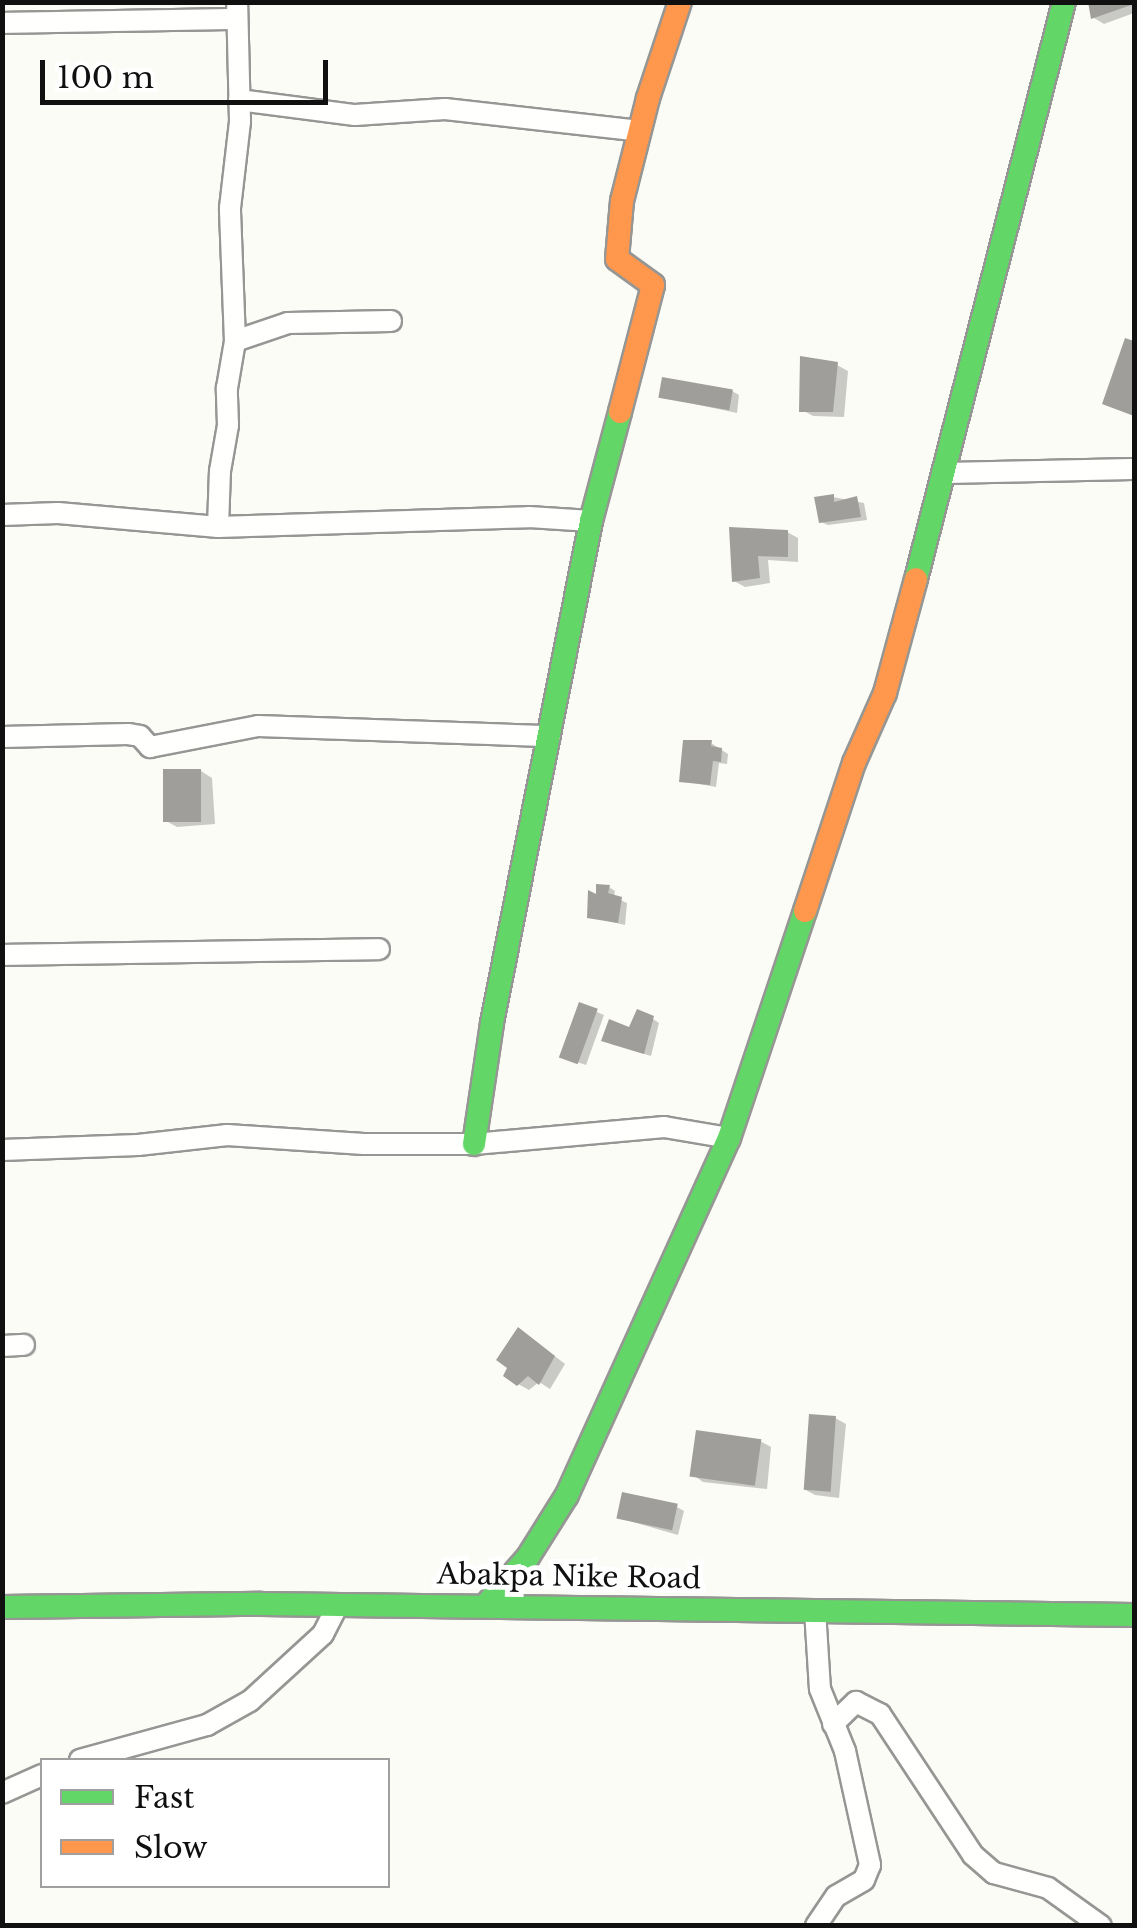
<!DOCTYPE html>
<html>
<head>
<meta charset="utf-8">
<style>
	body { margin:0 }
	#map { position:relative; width:1137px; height:1928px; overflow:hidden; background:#fcfcf7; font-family:"Libre Baskerville",serif }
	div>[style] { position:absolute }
	.shadow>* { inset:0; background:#0003 }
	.building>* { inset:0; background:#a09e9b; transform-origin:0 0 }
	.roads { filter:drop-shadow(2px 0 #969694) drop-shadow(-2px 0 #969694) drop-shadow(0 2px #969694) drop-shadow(0 -2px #969694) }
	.street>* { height:20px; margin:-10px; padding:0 10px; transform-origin:10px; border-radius:10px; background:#fffffe }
	.fast>* { height:22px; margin:-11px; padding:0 11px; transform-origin:11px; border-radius:11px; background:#63d668 }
	.slow>* { height:22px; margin:-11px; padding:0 11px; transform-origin:11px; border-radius:11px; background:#ff974d }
	span { translate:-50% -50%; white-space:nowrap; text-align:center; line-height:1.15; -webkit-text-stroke:10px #fff; paint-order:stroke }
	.street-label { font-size:28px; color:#101010 }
	.frame { position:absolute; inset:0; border:5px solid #101010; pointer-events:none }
	.legend { position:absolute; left:40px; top:1758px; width:350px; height:130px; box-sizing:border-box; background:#fff; border:2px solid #9f9f9f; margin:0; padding:12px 18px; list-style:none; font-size:30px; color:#101010 }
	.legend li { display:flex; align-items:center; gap:20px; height:50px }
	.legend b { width:50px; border:2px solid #9f9f9f }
	.scale { position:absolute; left:40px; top:60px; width:288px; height:45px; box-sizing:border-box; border:5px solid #101010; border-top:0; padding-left:12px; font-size:30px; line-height:35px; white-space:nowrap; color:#101010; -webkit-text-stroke:8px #fff; paint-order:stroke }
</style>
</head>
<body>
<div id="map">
	<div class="shadow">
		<div style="clip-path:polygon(1091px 2px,1134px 2px,1134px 13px,1104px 24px,1094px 18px)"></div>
		<div style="clip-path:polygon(837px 365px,848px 371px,844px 417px,813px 416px,802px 410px)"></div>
		<div style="clip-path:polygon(732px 391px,739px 395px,737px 413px,661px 397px)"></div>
		<div style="clip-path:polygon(833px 497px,864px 503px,867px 520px,828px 525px,821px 522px)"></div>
		<div style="clip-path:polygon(732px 529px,787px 532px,798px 538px,798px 562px,768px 560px,770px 583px,745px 587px,734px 581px)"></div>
		<div style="clip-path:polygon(711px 743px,728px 754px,727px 764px,719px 763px,716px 787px,682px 781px)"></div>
		<div style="clip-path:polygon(201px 771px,212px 778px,215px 824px,177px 827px,166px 821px)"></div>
		<div style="clip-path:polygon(609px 887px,615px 891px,614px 897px,627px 903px,625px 925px,590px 917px)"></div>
		<div style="clip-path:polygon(580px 1005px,604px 1015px,586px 1065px,568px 1059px)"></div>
		<div style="clip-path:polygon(653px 1019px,659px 1023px,651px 1056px,611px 1044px)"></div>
		<div style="clip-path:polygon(529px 1336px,565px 1364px,550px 1389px,539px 1382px,529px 1390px,518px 1384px)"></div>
		<div style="clip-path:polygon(835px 1418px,846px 1424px,839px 1498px,815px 1495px,804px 1489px)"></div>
		<div style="clip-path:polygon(760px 1441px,771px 1447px,767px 1489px,703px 1482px,693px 1475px)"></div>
		<div style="clip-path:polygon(677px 1507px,684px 1511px,678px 1535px,626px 1520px)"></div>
	</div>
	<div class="building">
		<div style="clip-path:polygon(1088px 2px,1134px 2px,1134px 4px,1091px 19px)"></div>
		<div style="clip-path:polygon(1125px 338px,1134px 341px,1134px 416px,1102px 404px)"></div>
		<div style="clip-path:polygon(800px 356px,838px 362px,833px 412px,799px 412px)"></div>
		<div style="left:662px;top:377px;width:72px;height:21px;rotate:10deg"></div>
		<div style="clip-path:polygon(834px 494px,834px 502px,857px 496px,861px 517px,819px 523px,814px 497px)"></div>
		<div style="clip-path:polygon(729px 527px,788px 530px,788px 557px,758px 556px,760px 578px,732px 582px)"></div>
		<div style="clip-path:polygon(683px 740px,712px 740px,711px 746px,722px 748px,721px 762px,713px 761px,710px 785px,679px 782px)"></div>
		<div style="left:163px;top:769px;width:38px;height:53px"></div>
		<div style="clip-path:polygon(596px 884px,610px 885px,608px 893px,622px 897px,618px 923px,587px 918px,588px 890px,596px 894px)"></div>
		<div style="left:579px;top:1002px;width:20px;height:59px;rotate:20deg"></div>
		<div style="clip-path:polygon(637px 1009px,654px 1016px,644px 1054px,601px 1041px,609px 1019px,629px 1027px)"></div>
		<div style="clip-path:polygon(518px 1327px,555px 1356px,539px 1385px,528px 1376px,517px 1386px,503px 1376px,507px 1368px,496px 1360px)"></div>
		<div style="left:809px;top:1414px;width:27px;height:76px;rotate:4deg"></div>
		<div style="left:696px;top:1430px;width:66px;height:47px;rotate:8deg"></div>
		<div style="left:622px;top:1492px;width:57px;height:27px;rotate:12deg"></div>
	</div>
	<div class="roads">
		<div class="street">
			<div style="left:2px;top:23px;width:233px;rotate:-1deg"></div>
			<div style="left:239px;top:100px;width:117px;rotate:7.4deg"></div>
			<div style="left:355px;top:115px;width:90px;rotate:-3.8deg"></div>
			<div style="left:445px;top:109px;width:196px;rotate:6.4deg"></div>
			<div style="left:235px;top:341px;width:56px;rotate:-18.8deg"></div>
			<div style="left:288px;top:323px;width:103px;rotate:-1.1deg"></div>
			<div style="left:944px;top:473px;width:190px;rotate:-1.2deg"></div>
			<div style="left:2px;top:515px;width:56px;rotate:-2deg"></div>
			<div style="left:58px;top:513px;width:161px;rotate:5deg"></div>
			<div style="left:218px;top:527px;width:311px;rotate:-1.8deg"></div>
			<div style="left:529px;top:517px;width:62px;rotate:3.7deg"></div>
			<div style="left:218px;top:527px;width:56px;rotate:-88deg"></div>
			<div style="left:220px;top:471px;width:47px;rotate:-80.1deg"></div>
			<div style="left:228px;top:425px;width:37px;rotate:-92deg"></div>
			<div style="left:227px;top:388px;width:48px;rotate:-80.3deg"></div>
			<div style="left:235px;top:341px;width:133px;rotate:-92.2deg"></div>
			<div style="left:230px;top:208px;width:88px;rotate:-83.4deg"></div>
			<div style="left:240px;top:121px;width:119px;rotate:-91.4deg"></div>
			<div style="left:2px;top:737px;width:126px;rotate:-1.4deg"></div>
			<div style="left:128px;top:734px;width:12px;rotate:9deg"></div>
			<div style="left:140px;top:736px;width:15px;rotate:48deg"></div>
			<div style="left:150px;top:747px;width:110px;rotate:-11deg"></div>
			<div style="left:258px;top:726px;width:292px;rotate:2deg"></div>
			<div style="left:2px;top:955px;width:377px;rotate:-0.9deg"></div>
			<div style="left:2px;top:1150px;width:136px;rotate:-2.1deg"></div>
			<div style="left:138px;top:1145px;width:90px;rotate:-6.4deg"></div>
			<div style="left:227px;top:1135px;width:137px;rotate:3.8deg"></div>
			<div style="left:364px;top:1144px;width:110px"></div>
			<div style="left:474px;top:1144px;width:191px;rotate:-5.1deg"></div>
			<div style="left:664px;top:1127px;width:66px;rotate:9.6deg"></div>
			<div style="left:2px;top:1346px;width:22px;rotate:-3deg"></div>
			<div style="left:815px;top:1610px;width:79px;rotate:86.4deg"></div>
			<div style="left:820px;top:1689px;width:67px;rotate:68deg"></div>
			<div style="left:845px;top:1751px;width:117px;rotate:77.6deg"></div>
			<div style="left:870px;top:1865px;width:16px;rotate:112deg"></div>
			<div style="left:864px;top:1880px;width:32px;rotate:150deg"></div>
			<div style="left:836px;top:1896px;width:36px;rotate:124deg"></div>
			<div style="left:833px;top:1724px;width:32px;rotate:-44deg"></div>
			<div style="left:856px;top:1702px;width:27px;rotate:27deg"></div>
			<div style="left:880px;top:1714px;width:169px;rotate:56.6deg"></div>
			<div style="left:973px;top:1855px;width:28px;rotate:41deg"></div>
			<div style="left:994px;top:1873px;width:56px;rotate:15.5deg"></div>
			<div style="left:1048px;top:1888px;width:65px;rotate:35.6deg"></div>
			<div style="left:80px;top:1760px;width:132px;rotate:-15.4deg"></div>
			<div style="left:207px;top:1725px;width:49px;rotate:-29.2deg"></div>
			<div style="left:250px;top:1701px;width:99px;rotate:-42.5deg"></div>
			<div style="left:323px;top:1634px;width:31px;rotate:-63deg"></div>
			<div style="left:2px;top:1793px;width:44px;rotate:-24.2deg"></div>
		</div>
		<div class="fast">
			<div style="left:916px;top:579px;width:596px;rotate:-75.61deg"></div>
			<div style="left:474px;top:1144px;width:122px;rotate:-81.5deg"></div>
			<div style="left:492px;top:1023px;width:512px;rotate:-78.84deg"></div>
			<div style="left:591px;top:521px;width:113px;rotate:-75.1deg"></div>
			<div style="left:485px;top:1606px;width:65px;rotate:-48.7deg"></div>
			<div style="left:528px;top:1557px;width:73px;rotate:-57.8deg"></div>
			<div style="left:567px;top:1495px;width:392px;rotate:-65.6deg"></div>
			<div style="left:729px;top:1138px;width:239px;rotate:-71.5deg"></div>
			<div style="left:2px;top:1607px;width:259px;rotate:-0.7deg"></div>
			<div style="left:261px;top:1604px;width:873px;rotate:0.72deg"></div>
		</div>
		<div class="slow">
			<div style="left:620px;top:412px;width:131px;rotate:-75.4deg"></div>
			<div style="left:653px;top:285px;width:44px;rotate:-144.2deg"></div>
			<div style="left:617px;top:259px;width:58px;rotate:-85.1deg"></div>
			<div style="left:622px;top:201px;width:106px;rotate:-75.8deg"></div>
			<div style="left:648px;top:98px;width:101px;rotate:-71.6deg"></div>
			<div style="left:805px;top:911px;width:156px;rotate:-71.7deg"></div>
			<div style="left:854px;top:763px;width:77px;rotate:-66.1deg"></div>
			<div style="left:885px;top:693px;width:118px;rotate:-74.8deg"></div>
		</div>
	</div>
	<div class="street-label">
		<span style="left:569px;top:1577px;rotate:1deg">Abakpa Nike Road</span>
	</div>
	<div class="frame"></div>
	<ul class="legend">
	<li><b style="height:12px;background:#63d668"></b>Fast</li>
	<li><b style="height:12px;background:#ff974d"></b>Slow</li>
	</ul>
	<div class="scale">100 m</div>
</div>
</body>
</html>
